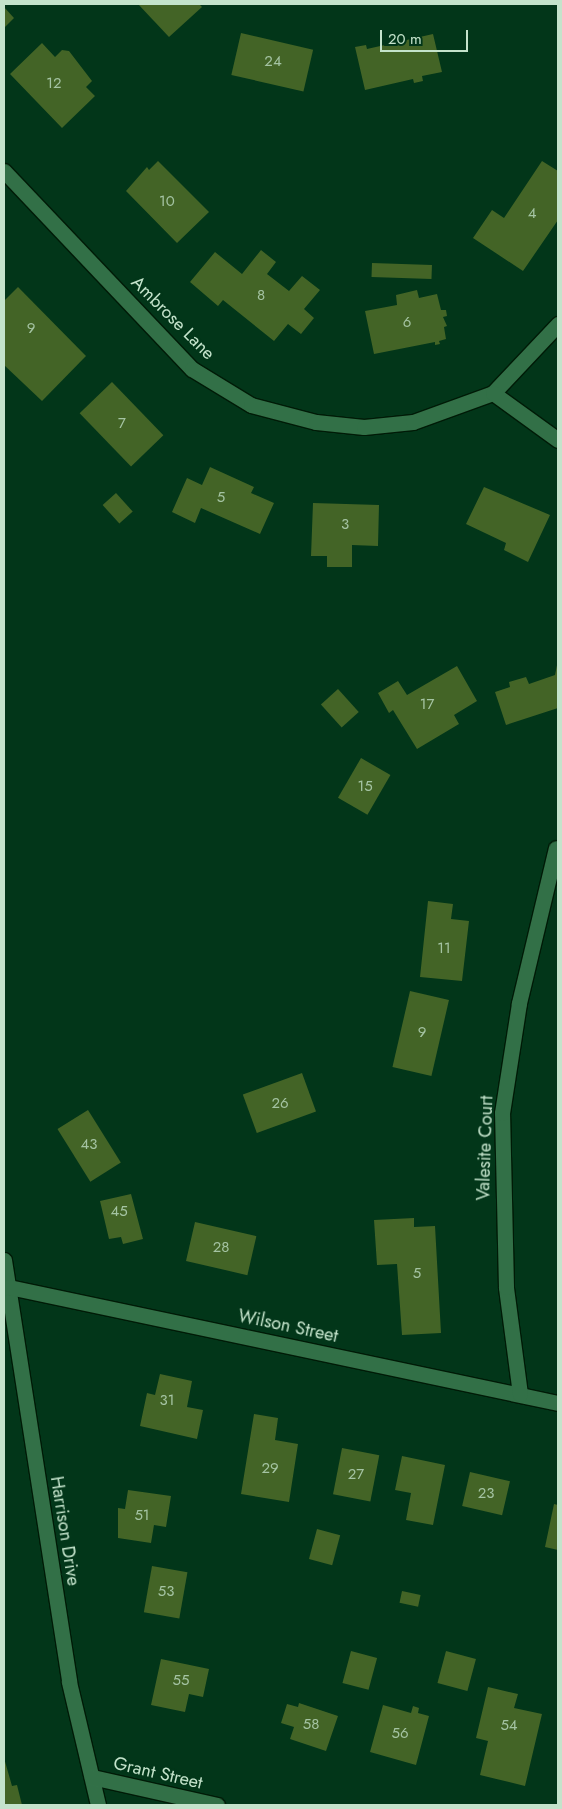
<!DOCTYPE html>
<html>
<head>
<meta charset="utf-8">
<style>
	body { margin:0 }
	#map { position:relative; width:562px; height:1809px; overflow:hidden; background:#023619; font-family:Jost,sans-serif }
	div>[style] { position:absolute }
	.building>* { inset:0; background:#436426; transform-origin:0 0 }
	.roads { filter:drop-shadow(1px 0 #001b07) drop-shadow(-1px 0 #001b07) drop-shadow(0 1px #001b07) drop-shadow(0 -1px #001b07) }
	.minor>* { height:15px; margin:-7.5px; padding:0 7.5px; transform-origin:7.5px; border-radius:7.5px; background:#327047 }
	span { translate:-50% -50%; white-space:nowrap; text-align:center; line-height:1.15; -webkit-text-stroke:4px #023619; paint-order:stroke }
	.number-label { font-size:15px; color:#a4c3a2 }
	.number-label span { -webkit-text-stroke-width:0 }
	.street-label { font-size:18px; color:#c4e3cb }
	.frame { position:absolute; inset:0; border:5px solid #c4e3cb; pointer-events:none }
	.scale { position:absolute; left:380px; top:30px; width:88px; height:22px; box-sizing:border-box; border:2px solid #c4e3cb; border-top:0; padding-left:6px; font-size:15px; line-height:18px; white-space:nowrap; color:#c4e3cb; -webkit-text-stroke:4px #023619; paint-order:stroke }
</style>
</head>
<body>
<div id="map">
	<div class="building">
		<div style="clip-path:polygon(138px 4px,199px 4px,202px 7px,169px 37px)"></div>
		<div style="clip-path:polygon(4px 7px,14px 18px,4px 28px)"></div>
		<div style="left:241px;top:33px;width:74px;height:43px;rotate:13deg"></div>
		<div style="clip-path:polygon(433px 34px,442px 72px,422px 76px,423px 81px,414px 83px,413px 79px,365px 90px,355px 47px,366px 45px,367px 49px)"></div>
		<div style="clip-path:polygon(42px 43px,55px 57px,62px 50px,69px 51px,92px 81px,86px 87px,95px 96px,62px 128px,10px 74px)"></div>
		<div style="clip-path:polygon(158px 161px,209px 212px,177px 243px,126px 191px,147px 167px,149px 170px)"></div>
		<div style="clip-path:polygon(542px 161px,558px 171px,558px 220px,523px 271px,473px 238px,492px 210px,504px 218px)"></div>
		<div style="clip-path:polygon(261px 250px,276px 262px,267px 274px,289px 291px,302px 276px,320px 290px,304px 309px,314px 318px,301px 334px,288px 324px,274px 341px,223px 300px,218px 306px,190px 282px,215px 252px,242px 274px)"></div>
		<div style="left:372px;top:263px;width:60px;height:14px;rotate:2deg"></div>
		<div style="clip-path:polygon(18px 287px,86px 356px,42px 401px,4px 365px,4px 301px)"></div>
		<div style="clip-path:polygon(417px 290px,419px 298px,437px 294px,441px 310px,446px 310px,447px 316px,443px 317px,447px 326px,444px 327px,446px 339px,439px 341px,440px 344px,435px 345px,435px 342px,374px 354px,365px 311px,397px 305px,396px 295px)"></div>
		<div style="left:112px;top:382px;width:74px;height:45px;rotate:46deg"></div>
		<div style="clip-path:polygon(210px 467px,254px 487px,251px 493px,274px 503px,260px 534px,201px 508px,195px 523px,172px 512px,187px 478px,202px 485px)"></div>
		<div style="clip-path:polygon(484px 487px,550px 515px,528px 562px,504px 550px,506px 543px,466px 524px)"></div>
		<div style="left:116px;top:493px;width:25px;height:18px;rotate:48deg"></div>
		<div style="clip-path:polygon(313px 503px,379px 505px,378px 546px,352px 545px,352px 567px,327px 567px,327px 556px,311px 556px)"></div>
		<div style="clip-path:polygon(558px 660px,558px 708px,506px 725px,495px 692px,510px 687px,509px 682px,526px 677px,529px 684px,555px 675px)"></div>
		<div style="clip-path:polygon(457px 666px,477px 701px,454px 715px,459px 724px,417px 749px,393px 710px,389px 713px,378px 693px,398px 681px,407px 695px)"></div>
		<div style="left:338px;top:689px;width:31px;height:23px;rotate:48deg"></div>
		<div style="left:361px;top:758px;width:34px;height:46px;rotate:30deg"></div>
		<div style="clip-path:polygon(428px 901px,453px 904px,451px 919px,469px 921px,462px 981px,420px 977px)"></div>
		<div style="left:410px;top:991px;width:40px;height:78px;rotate:13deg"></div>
		<div style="left:302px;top:1073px;width:41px;height:63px;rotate:70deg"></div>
		<div style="left:88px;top:1110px;width:62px;height:36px;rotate:58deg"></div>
		<div style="clip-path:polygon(131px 1194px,143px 1239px,123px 1244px,121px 1237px,109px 1239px,100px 1201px)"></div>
		<div style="clip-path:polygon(414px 1218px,414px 1227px,435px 1226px,441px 1333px,402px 1335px,397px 1264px,377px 1265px,374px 1220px)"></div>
		<div style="left:195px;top:1222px;width:63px;height:40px;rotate:13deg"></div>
		<div style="clip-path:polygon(160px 1374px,192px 1381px,187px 1407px,203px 1410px,197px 1439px,140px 1426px,147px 1393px,155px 1395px)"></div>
		<div style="clip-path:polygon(254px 1414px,278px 1418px,275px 1440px,298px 1444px,289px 1502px,241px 1494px)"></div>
		<div style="left:342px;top:1448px;width:38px;height:47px;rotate:11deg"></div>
		<div style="clip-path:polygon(402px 1456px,445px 1465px,433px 1525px,406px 1520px,411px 1493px,395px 1490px)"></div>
		<div style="left:470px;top:1472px;width:41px;height:35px;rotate:13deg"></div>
		<div style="clip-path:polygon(128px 1490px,171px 1496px,166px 1527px,154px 1525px,151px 1543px,118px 1538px,118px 1508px,125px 1509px)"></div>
		<div style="clip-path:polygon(554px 1504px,558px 1505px,558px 1550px,545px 1547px)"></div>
		<div style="left:317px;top:1529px;width:24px;height:31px;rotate:15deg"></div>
		<div style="left:152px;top:1566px;width:36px;height:47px;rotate:10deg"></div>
		<div style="left:402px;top:1591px;width:19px;height:12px;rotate:12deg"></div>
		<div style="left:351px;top:1651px;width:27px;height:33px;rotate:15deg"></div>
		<div style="left:446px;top:1651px;width:31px;height:33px;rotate:15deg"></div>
		<div style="clip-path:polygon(161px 1659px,209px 1669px,203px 1697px,189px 1694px,185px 1712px,151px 1705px)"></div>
		<div style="clip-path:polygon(488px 1687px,518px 1694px,514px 1708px,542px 1714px,525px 1786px,480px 1775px,488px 1741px,476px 1738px)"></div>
		<div style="clip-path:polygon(299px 1703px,338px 1716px,326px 1751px,290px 1739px,294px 1727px,281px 1723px,287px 1704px,298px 1707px)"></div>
		<div style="clip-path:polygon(383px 1705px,411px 1713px,413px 1706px,419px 1708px,418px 1713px,429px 1716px,416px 1765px,370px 1752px)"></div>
		<div style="clip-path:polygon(4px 1758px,12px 1786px,17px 1785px,22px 1805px,4px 1805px)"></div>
	</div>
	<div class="roads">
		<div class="minor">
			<div style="left:4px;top:171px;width:273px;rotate:46.5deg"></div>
			<div style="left:192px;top:369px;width:69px;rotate:31.4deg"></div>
			<div style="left:251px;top:405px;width:67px;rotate:14.7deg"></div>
			<div style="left:316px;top:422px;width:48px;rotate:5.9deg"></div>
			<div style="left:364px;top:427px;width:49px;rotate:-5.8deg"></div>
			<div style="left:413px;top:422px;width:85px;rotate:-19.9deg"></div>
			<div style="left:493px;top:393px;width:95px;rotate:-46.7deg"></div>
			<div style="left:493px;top:393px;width:80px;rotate:35.9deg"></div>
			<div style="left:4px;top:1260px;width:427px;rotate:81.2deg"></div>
			<div style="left:69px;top:1682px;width:126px;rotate:76.7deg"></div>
			<div style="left:4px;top:1288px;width:5px;rotate:-11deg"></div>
			<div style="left:9px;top:1287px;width:561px;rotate:11.93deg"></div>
			<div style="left:520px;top:1394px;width:108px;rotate:-97.5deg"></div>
			<div style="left:506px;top:1287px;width:174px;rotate:-91.3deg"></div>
			<div style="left:502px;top:1113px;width:111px;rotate:-81.2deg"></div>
			<div style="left:519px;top:1003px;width:159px;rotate:-76.6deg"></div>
			<div style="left:92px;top:1777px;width:128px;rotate:12.6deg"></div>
		</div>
	</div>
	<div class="number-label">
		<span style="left:273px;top:62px">24</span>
		<span style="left:54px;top:84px">12</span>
		<span style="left:167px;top:202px">10</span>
		<span style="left:532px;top:214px">4</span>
		<span style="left:261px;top:296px">8</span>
		<span style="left:407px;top:323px">6</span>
		<span style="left:31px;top:329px">9</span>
		<span style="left:122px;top:424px">7</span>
		<span style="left:221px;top:498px">5</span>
		<span style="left:345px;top:525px">3</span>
		<span style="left:427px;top:705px">17</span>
		<span style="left:365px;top:787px">15</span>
		<span style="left:444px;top:949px">11</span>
		<span style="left:422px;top:1033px">9</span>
		<span style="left:280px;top:1104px">26</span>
		<span style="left:89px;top:1145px">43</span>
		<span style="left:119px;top:1212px">45</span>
		<span style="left:221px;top:1248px">28</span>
		<span style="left:417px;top:1274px">5</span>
		<span style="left:167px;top:1401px">31</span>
		<span style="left:270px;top:1469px">29</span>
		<span style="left:356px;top:1475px">27</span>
		<span style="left:486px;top:1494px">23</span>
		<span style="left:142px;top:1516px">51</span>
		<span style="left:166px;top:1592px">53</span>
		<span style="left:181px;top:1681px">55</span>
		<span style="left:311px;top:1725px">58</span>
		<span style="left:509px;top:1726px">54</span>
		<span style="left:400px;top:1734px">56</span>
	</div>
	<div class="street-label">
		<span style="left:173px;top:318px;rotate:45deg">Ambrose Lane</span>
		<span style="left:485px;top:1148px;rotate:-88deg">Valesite Court</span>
		<span style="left:288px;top:1326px;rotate:12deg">Wilson Street</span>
		<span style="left:65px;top:1531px;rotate:81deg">Harrison Drive</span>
		<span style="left:158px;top:1773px;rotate:13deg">Grant Street</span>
	</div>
	<div class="frame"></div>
	<div class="scale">20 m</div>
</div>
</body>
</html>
